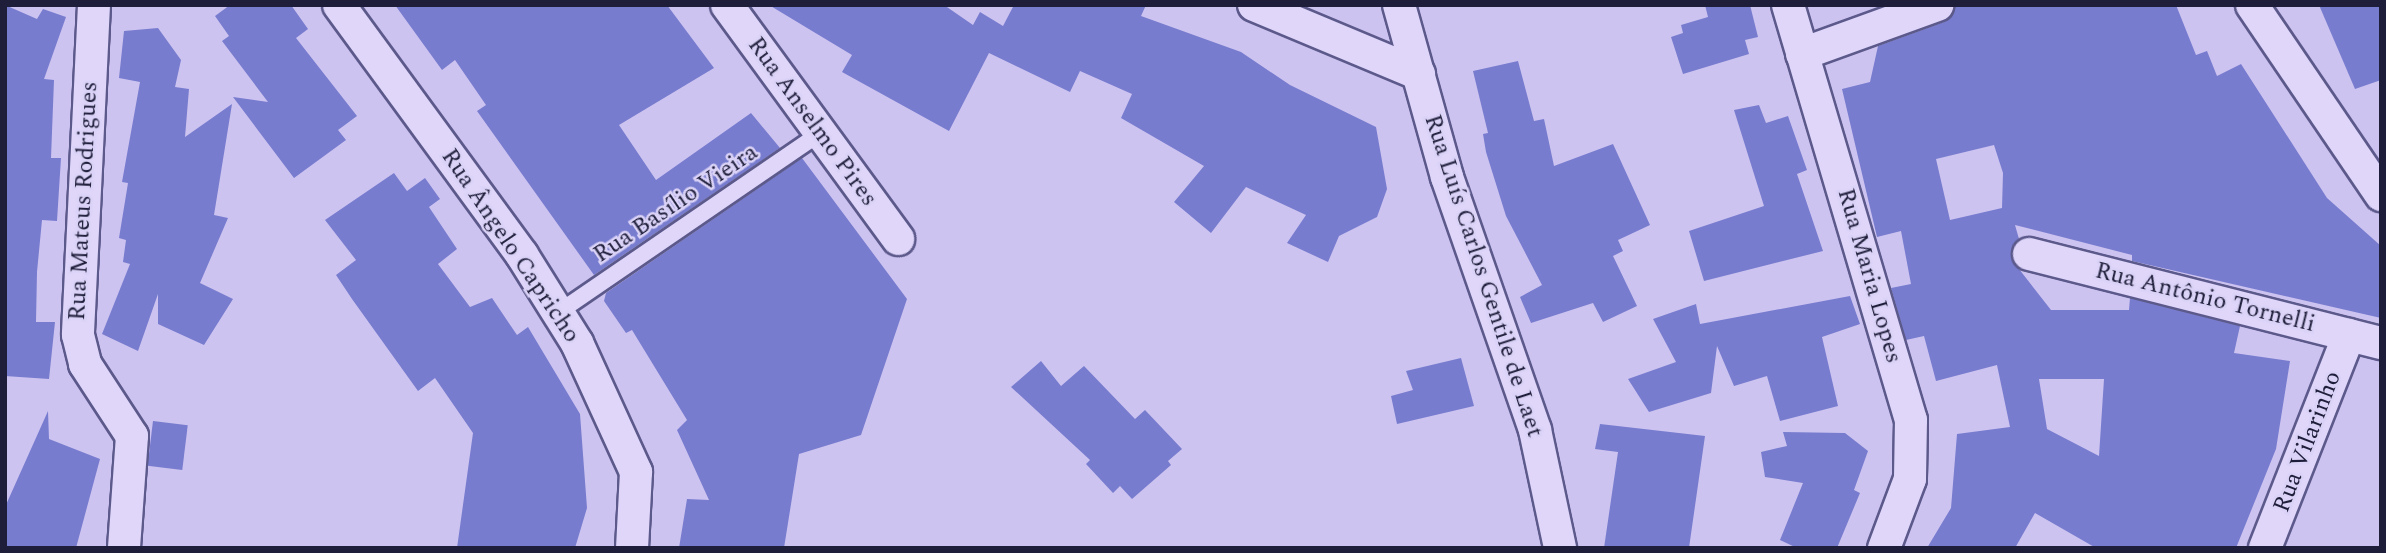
<!DOCTYPE html>
<html>
<head>
<meta charset="utf-8">
<style>
	body { margin:0 }
	#map { position:relative; width:2386px; height:553px; overflow:hidden; background:#cdc3f0; font-family:Spectral,serif }
	div>[style] { position:absolute }
	.building>* { inset:0; background:#777ccf; transform-origin:0 0 }
	.roads { filter:drop-shadow(2px 0 #5c598b) drop-shadow(-2px 0 #5c598b) drop-shadow(0 2px #5c598b) drop-shadow(0 -2px #5c598b) }
	.lane>* { height:16px; margin:-8px; padding:0 8px; transform-origin:8px; border-radius:8px; background:#dfd6fa }
	.street>* { height:32px; margin:-16px; padding:0 16px; transform-origin:16px; border-radius:16px; background:#dfd6fa }
	span { translate:-50% -50%; white-space:nowrap; text-align:center; line-height:1.15; -webkit-text-stroke:5px #dbd3f7; paint-order:stroke }
	.street-label { font-size:24px; color:#1e1e3a }
	.frame { position:absolute; inset:0; border:7px solid #1e1e3a; pointer-events:none }
</style>
</head>
<body>
<div id="map">
	<div class="building">
		<div style="clip-path:polygon(5px 5px,37px 19px,43px 9px,66px 17px,44px 79px,54px 80px,51px 158px,61px 158px,57px 221px,42px 220px,37px 272px,36px 322px,55px 322px,49px 379px,5px 376px)"></div>
		<div style="clip-path:polygon(230px 5px,291px 5px,308px 29px,296px 38px,357px 116px,338px 130px,346px 140px,294px 178px,233px 97px,268px 102px,222px 41px,229px 36px,215px 16px)"></div>
		<div style="clip-path:polygon(395px 5px,667px 5px,714px 68px,619px 125px,656px 180px,751px 113px,780px 148px,594px 275px,477px 111px,486px 105px,455px 60px,442px 70px)"></div>
		<div style="clip-path:polygon(769px 5px,944px 5px,973px 25px,980px 12px,1003px 26px,1014px 5px,1146px 5px,1141px 16px,1241px 52px,1290px 85px,1376px 127px,1387px 189px,1377px 217px,1339px 236px,1328px 262px,1287px 243px,1306px 215px,1246px 187px,1211px 233px,1174px 202px,1204px 166px,1121px 118px,1132px 94px,1080px 71px,1070px 92px,989px 53px,949px 131px,842px 72px,852px 55px)"></div>
		<div style="clip-path:polygon(1705px 5px,1750px 5px,1758px 37px,1745px 40px,1749px 54px,1683px 74px,1671px 37px,1683px 33px,1681px 25px,1708px 17px)"></div>
		<div style="clip-path:polygon(evenodd,1955px 5px,2176px 5px,2196px 55px,2207px 51px,2217px 76px,2241px 64px,2327px 198px,2381px 246px,2381px 318px,2132px 261px,2132px 255px,2015px 225px,2019px 239px,2012px 260px,2051px 310px,2129px 310px,2130px 298px,2240px 326px,2234px 353px,2290px 361px,2276px 449px,2236px 548px,2096px 548px,2035px 513px,2015px 548px,1927px 548px,1951px 508px,1957px 434px,2010px 427px,1997px 365px,1936px 381px,1924px 336px,1906px 340px,1891px 288px,1911px 284px,1901px 231px,1877px 237px,1842px 89px,1870px 82px,1878px 46px,1944px 22px,1955px 5px,1994px 145px,2003px 173px,2002px 208px,1950px 220px,1936px 159px,1994px 145px,1955px 5px,2039px 379px,2104px 379px,2099px 456px,2047px 429px,2039px 379px)"></div>
		<div style="clip-path:polygon(2319px 5px,2381px 5px,2381px 80px,2355px 89px)"></div>
		<div style="clip-path:polygon(158px 28px,181px 60px,175px 87px,189px 89px,185px 137px,232px 104px,214px 215px,228px 218px,200px 283px,233px 299px,204px 345px,158px 324px,158px 294px,138px 351px,102px 334px,130px 264px,123px 262px,126px 240px,119px 238px,128px 183px,122px 182px,140px 82px,119px 78px,124px 31px)"></div>
		<div style="clip-path:polygon(1518px 61px,1534px 121px,1544px 119px,1554px 166px,1613px 144px,1650px 225px,1618px 240px,1623px 251px,1613px 256px,1637px 306px,1603px 322px,1593px 303px,1531px 323px,1520px 297px,1542px 285px,1506px 216px,1486px 152px,1483px 134px,1488px 133px,1473px 71px)"></div>
		<div style="clip-path:polygon(1759px 105px,1766px 123px,1788px 116px,1807px 170px,1797px 174px,1823px 251px,1704px 281px,1689px 231px,1764px 206px,1734px 110px)"></div>
		<div style="clip-path:polygon(802px 158px,907px 299px,861px 435px,799px 454px,784px 548px,679px 548px,687px 499px,709px 500px,677px 430px,687px 420px,632px 330px,626px 333px,604px 301px,606px 293px)"></div>
		<div style="clip-path:polygon(394px 173px,407px 191px,425px 178px,440px 199px,429px 207px,457px 249px,438px 264px,470px 307px,492px 298px,517px 335px,528px 327px,580px 414px,587px 508px,575px 548px,457px 548px,473px 433px,435px 378px,418px 391px,352px 299px,336px 275px,356px 260px,325px 220px)"></div>
		<div style="clip-path:polygon(1850px 296px,1860px 324px,1822px 337px,1838px 406px,1780px 421px,1767px 376px,1734px 386px,1717px 346px,1711px 393px,1649px 412px,1628px 379px,1676px 362px,1653px 319px,1696px 304px,1700px 324px)"></div>
		<div style="clip-path:polygon(1461px 358px,1474px 406px,1397px 424px,1391px 396px,1413px 390px,1406px 371px)"></div>
		<div style="clip-path:polygon(1041px 361px,1061px 386px,1084px 366px,1135px 419px,1145px 410px,1182px 449px,1168px 461px,1171px 465px,1132px 499px,1120px 486px,1113px 493px,1086px 464px,1090px 460px,1011px 387px)"></div>
		<div style="clip-path:polygon(48px 411px,49px 439px,100px 459px,76px 548px,5px 548px,5px 507px)"></div>
		<div style="left:153px;top:421px;width:35px;height:45px;rotate:7deg"></div>
		<div style="clip-path:polygon(1600px 424px,1705px 436px,1689px 548px,1604px 548px,1618px 452px,1595px 449px)"></div>
		<div style="clip-path:polygon(1783px 432px,1845px 433px,1868px 451px,1854px 490px,1860px 493px,1837px 548px,1797px 548px,1780px 540px,1803px 483px,1765px 477px,1761px 452px,1787px 446px)"></div>
	</div>
	<div class="roads">
		<div class="lane">
			<div style="left:559px;top:312px;width:315px;rotate:-34.4deg"></div>
		</div>
		<div class="street">
			<div style="left:94px;top:5px;width:330px;rotate:92.8deg"></div>
			<div style="left:78px;top:335px;width:30px;rotate:76deg"></div>
			<div style="left:85px;top:364px;width:86px;rotate:56.9deg"></div>
			<div style="left:132px;top:436px;width:112px;rotate:94.1deg"></div>
			<div style="left:339px;top:5px;width:310px;rotate:53.8deg"></div>
			<div style="left:522px;top:255px;width:104px;rotate:58deg"></div>
			<div style="left:577px;top:343px;width:142px;rotate:65.4deg"></div>
			<div style="left:636px;top:472px;width:76px;rotate:93deg"></div>
			<div style="left:727px;top:5px;width:290px;rotate:53.8deg"></div>
			<div style="left:1254px;top:5px;width:179px;rotate:22.7deg"></div>
			<div style="left:1399px;top:5px;width:179px;rotate:74.4deg"></div>
			<div style="left:1447px;top:177px;width:268px;rotate:70.8deg"></div>
			<div style="left:1535px;top:430px;width:121px;rotate:78deg"></div>
			<div style="left:1788px;top:5px;width:433px;rotate:73.5deg"></div>
			<div style="left:1911px;top:420px;width:59px;rotate:91deg"></div>
			<div style="left:1910px;top:479px;width:74px;rotate:110.6deg"></div>
			<div style="left:2252px;top:5px;width:230px;rotate:55.8deg"></div>
			<div style="left:1802px;top:54px;width:144px;rotate:-19.9deg"></div>
			<div style="left:2029px;top:254px;width:363px;rotate:14.2deg"></div>
			<div style="left:2265px;top:548px;width:229px;rotate:-68.5deg"></div>
		</div>
	</div>
	<div class="street-label">
		<span style="left:812px;top:122px;rotate:54deg">Rua Anselmo Pires</span>
		<span style="left:84px;top:201px;rotate:-87deg">Rua Mateus Rodrigues</span>
		<span style="left:676px;top:204px;rotate:-34deg">Rua Basílio Vieira</span>
		<span style="left:510px;top:246px;rotate:56deg">Rua Ângelo Capricho</span>
		<span style="left:1483px;top:276px;rotate:72deg">Rua Luís Carlos Gentile de Laet</span>
		<span style="left:1869px;top:276px;rotate:74deg">Rua Maria Lopes</span>
		<span style="left:2205px;top:298px;rotate:14deg">Rua Antônio Tornelli</span>
		<span style="left:2308px;top:442px;rotate:-69deg">Rua Vilarinho</span>
	</div>
	<div class="frame"></div>
</div>
</body>
</html>
